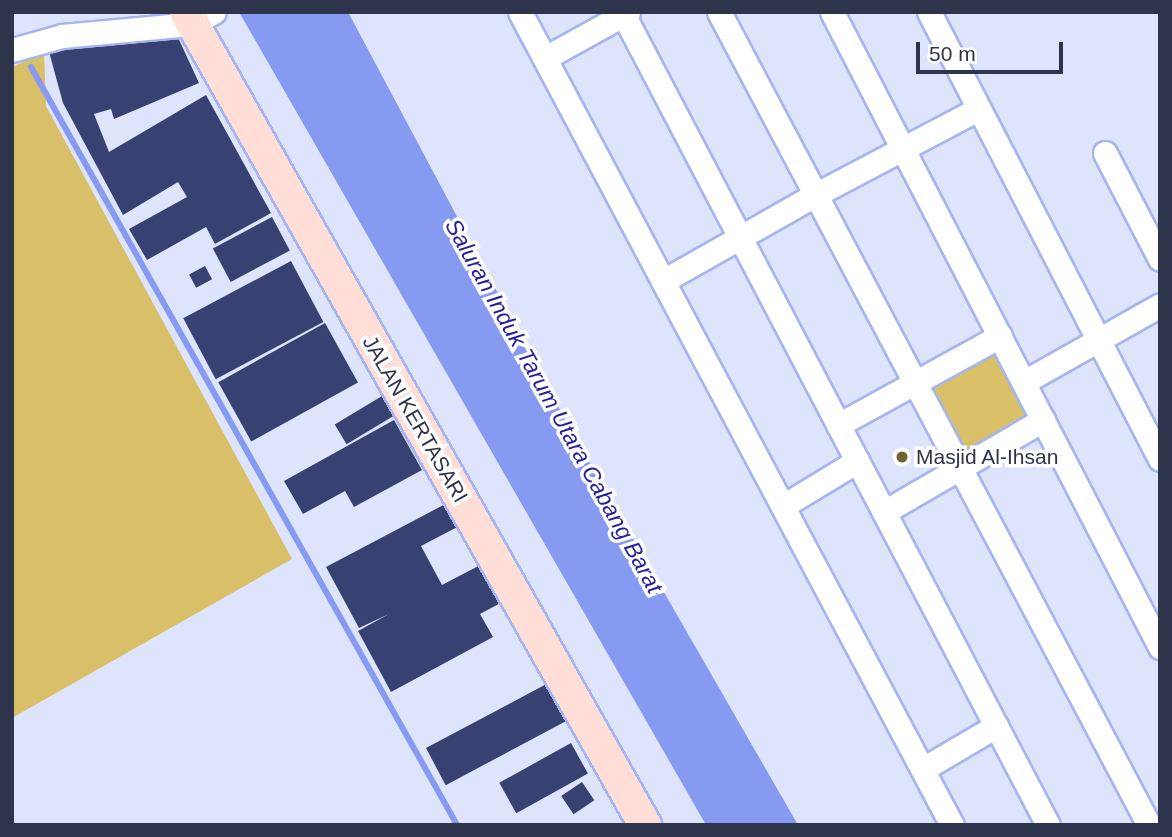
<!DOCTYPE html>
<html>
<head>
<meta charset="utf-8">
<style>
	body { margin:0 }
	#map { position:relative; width:1172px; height:837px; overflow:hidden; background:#dde4fc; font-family:Helvetica,sans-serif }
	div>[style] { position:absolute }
	.green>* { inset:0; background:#d8bf68; transform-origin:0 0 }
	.water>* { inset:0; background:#869af1 }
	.stream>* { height:6px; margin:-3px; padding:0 3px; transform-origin:3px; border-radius:3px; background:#869af1 }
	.building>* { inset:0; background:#374172; transform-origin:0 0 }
	.roads { filter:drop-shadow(2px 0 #a6b5ef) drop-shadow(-2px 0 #a6b5ef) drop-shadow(0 2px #a6b5ef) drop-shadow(0 -2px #a6b5ef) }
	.street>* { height:23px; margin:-11.5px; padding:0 11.5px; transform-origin:11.5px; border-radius:11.5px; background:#fff }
	.secondary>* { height:32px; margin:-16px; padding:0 16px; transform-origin:16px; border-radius:16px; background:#ffded7 }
	.dots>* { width:19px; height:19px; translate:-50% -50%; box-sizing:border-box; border:4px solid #fff; border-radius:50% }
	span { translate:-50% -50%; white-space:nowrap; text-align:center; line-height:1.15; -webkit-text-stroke:7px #fff; paint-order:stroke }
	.street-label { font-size:21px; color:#2e344b }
	.poi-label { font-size:21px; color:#2e344b }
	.left { translate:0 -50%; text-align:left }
	.water-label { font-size:23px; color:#251e9d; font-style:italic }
	.frame { position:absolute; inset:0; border:14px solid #2e344b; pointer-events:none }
	.scale { position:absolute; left:916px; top:42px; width:147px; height:32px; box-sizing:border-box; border:4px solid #2e344b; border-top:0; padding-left:9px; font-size:21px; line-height:24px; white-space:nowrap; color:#2e344b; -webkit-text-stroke:5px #fff; paint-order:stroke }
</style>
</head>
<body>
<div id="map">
	<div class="green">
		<div style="clip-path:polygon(44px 53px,46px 106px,292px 559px,12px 718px,12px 67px)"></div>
		<div style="left:1000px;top:336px;width:94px;height:97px;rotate:63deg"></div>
	</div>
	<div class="water">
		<div style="clip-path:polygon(239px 12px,348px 12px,574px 436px,798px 825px,706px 825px)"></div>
	</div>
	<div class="stream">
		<div style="left:31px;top:67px;width:870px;rotate:60.66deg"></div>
	</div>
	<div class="building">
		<div style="clip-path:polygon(175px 31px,199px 83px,114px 119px,111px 109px,94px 114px,109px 152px,206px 95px,271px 213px,215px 244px,206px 227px,147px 260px,129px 229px,187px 197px,178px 182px,123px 215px,63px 103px,48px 48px)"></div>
		<div style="left:272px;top:217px;width:38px;height:67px;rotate:62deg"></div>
		<div style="left:291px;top:261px;width:69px;height:122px;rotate:62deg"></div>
		<div style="left:205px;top:266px;width:15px;height:18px;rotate:62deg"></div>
		<div style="left:325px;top:323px;width:68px;height:122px;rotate:61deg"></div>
		<div style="left:387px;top:393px;width:23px;height:61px;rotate:59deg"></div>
		<div style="clip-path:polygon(394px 420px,422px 470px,354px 507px,345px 491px,303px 514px,284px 481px)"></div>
		<div style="clip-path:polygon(451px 501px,465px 523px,421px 546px,442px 585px,488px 561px,508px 599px,480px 614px,493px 637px,391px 692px,358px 631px,389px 614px,359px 628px,326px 567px)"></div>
		<div style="left:554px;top:680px;width:42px;height:145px;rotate:62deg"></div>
		<div style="left:571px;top:743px;width:35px;height:82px;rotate:61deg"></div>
		<div style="left:582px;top:782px;width:22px;height:25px;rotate:56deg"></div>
	</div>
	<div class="roads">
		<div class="street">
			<div style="left:520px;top:12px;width:921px;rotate:62.02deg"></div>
			<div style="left:622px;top:12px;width:918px;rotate:62.35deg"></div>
			<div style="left:719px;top:12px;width:920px;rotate:62.13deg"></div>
			<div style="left:832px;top:12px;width:715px;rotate:62.68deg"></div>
			<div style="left:929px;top:12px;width:503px;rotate:62.67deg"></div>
			<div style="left:12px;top:50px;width:52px;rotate:-15.6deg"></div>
			<div style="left:62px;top:36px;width:131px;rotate:-5.3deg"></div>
			<div style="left:192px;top:24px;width:25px;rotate:-29deg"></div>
			<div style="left:545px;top:58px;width:95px;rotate:-29deg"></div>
			<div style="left:1105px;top:153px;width:119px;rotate:62.6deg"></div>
			<div style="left:663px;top:281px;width:175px;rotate:-29.5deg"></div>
			<div style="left:815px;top:195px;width:184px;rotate:-27.8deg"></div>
			<div style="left:1024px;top:382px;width:156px;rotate:-29.5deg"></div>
			<div style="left:838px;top:425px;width:185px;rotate:-28.8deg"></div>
			<div style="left:783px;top:506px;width:87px;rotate:-31.3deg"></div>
			<div style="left:884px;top:512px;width:184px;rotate:-30.1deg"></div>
			<div style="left:923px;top:769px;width:85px;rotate:-30.5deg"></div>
		</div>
		<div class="secondary">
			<div style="left:186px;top:12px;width:934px;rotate:60.55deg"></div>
		</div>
	</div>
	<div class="dots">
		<div style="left:902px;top:457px;background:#716230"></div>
	</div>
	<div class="street-label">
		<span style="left:415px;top:419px;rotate:60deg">JALAN KERTASARI</span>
	</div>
	<div class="poi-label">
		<span class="left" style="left:916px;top:457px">Masjid Al-Ihsan</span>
	</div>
	<div class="water-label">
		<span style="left:554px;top:406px;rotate:61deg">Saluran Induk Tarum Utara Cabang Barat</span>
	</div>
	<div class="frame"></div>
	<div class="scale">50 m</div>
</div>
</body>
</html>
